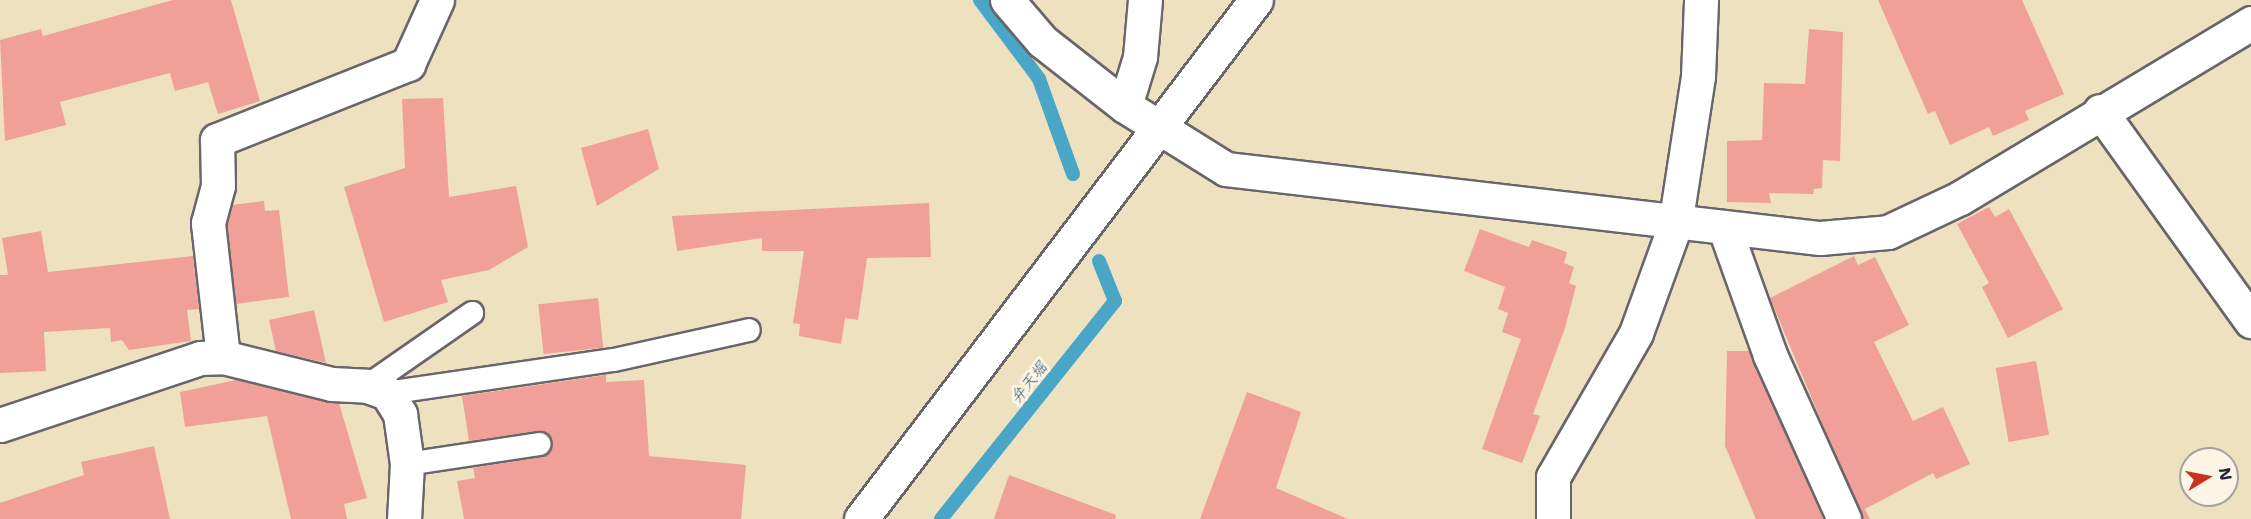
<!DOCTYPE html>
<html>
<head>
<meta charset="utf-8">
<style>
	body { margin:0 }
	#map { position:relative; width:2251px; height:519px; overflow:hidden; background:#eee1c0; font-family:"Shantell Sans","Klee One",sans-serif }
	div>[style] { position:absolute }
	.stream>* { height:14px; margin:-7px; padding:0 7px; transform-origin:7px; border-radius:7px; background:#49a6c7 }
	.building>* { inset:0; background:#f1a099; transform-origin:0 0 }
	.roads { filter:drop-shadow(2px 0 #69656a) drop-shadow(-2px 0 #69656a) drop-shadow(0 2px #69656a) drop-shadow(0 -2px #69656a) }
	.service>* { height:22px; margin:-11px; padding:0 11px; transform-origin:11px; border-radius:11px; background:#fff }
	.minor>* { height:33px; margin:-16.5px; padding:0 16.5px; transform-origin:16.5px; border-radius:16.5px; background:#fff }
	.tertiary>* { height:33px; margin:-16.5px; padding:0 16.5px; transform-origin:16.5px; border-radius:16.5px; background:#fff }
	span { translate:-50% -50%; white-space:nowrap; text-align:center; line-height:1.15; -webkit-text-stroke:6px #fcf5e5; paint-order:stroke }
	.water-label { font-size:16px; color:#325773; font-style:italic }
	.north { position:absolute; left:2179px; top:447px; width:60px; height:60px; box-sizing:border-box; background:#fcf5e5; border:2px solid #a5a1a1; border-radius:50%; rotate:80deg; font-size:16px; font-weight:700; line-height:24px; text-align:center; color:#22223b }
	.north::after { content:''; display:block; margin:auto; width:21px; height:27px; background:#c8321e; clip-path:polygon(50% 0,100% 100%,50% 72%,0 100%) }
</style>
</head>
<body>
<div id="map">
	<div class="stream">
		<div style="left:980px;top:0;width:99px;rotate:53.2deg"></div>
		<div style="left:1039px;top:79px;width:101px;rotate:70.3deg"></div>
		<div style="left:941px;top:519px;width:279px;rotate:-51.4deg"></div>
		<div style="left:1115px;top:301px;width:43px;rotate:-111.8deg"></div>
	</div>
	<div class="building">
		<div style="clip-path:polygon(173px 0,231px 0,260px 101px,218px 114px,208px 82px,175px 91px,170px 73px,60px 102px,66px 125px,5px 141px,0 40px,41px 29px,43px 36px)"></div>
		<div style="clip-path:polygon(1878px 0,2022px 0,2064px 94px,2025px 111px,2029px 120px,1993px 136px,1989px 127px,1950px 145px,1935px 111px,1928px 114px)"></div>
		<div style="clip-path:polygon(1809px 29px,1843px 32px,1840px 161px,1823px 160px,1822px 188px,1814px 189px,1813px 194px,1769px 193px,1771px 203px,1727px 202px,1727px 141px,1762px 140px,1764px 83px,1805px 84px)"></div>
		<div style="clip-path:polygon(443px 98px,449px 197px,516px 186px,528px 247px,489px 270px,441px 280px,448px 302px,384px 322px,344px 187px,405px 168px,402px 99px)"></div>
		<div style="clip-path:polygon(648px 129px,659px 169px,597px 206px,581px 148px)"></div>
		<div style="clip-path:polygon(264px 201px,265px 211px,279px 210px,289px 297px,236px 304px,227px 224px,232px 205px)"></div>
		<div style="clip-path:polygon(929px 203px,931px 257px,867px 258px,858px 320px,845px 318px,841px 344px,799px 336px,800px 324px,793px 323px,804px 251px,762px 251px,762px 238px,677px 251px,672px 216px)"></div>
		<div style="clip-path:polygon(1989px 207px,1995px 217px,2009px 209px,2063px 309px,2008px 338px,1982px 287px,1989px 283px,1957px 224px)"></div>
		<div style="clip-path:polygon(1480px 229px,1529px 247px,1532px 240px,1567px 252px,1564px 263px,1574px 267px,1569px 283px,1576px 286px,1565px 328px,1533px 414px,1540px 416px,1522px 463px,1482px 449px,1521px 339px,1502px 332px,1508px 313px,1498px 309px,1505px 287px,1464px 271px)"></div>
		<div style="clip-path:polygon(41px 231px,48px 272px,193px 256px,199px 309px,187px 310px,191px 341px,129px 350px,122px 340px,111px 342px,110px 328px,44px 332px,46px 371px,0 373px,0 275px,8px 275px,2px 238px)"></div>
		<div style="clip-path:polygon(1854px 256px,1858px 265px,1875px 257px,1909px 325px,1874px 342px,1913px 421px,1943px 407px,1970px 464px,1936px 479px,1933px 473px,1865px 509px,1870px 519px,1862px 519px,1770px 298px)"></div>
		<div style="left:598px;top:298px;width:50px;height:60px;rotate:84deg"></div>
		<div style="clip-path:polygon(314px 310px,326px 363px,276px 351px,269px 320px)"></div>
		<div style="clip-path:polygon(1727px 351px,1749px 351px,1823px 519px,1756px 519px,1725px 446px)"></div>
		<div style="left:2036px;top:361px;width:75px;height:41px;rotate:80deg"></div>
		<div style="clip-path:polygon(606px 375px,606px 382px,644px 380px,649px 456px,746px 465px,741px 519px,464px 519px,457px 481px,475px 478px,473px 468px,542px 457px,552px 443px,538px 431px,469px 441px,462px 396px)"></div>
		<div style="clip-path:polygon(236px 380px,339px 403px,367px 498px,344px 504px,347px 519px,291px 519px,267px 416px,185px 427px,180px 392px)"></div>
		<div style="clip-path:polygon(1247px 392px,1301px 412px,1276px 488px,1348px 519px,1200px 519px)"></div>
		<div style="clip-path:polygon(154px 446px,170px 519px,0 519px,0 503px,84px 475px,81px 462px)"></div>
		<div style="clip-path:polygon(1009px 475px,1116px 515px,1115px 519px,994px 519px)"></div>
	</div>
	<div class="roads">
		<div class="service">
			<div style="left:367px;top:386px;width:128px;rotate:-34.8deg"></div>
			<div style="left:387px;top:393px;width:229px;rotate:-8.3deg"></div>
			<div style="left:614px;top:360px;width:138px;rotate:-12.5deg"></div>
			<div style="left:407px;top:464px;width:134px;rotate:-8.6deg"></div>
		</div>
		<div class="minor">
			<div style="left:1007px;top:0;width:54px;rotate:49.5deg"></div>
			<div style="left:1042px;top:41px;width:105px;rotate:38.1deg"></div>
			<div style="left:1125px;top:106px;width:119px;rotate:32deg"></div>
			<div style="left:1226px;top:169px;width:598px;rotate:6.63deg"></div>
			<div style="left:1820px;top:238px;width:68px;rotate:-5deg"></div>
			<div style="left:1888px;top:232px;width:80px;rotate:-25.3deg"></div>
			<div style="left:1960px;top:198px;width:340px;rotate:-31deg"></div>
			<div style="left:1125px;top:106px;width:51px;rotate:-73deg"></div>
			<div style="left:1140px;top:57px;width:57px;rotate:-85deg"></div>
			<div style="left:2100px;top:111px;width:259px;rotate:54.3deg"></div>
			<div style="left:1725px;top:229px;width:134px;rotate:70.3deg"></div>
			<div style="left:1770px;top:355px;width:180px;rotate:65.7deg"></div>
			<div style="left:223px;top:357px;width:135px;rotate:-96.4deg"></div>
			<div style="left:208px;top:223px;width:38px;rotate:-75deg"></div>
			<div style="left:218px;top:186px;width:46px;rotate:-91.2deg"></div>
			<div style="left:217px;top:140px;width:206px;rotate:-21.7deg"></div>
			<div style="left:408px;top:64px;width:70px;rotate:-65.6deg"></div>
			<div style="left:0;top:425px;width:211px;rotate:-18.5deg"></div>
			<div style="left:200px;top:358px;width:23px;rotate:-2deg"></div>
			<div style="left:223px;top:357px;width:112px;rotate:13.9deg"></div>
			<div style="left:332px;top:384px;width:35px;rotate:3deg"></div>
			<div style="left:367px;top:386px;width:21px;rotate:19deg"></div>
			<div style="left:387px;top:393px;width:25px;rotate:58deg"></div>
			<div style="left:400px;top:414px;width:50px;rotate:82deg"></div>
			<div style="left:407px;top:464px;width:55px;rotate:93.1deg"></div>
			<div style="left:1553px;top:519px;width:42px;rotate:-90deg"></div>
			<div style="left:1553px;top:477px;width:166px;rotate:-60deg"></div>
			<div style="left:1636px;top:333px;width:115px;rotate:-70.1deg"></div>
			<div style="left:1675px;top:225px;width:151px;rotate:-81.2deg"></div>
			<div style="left:1698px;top:76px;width:76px;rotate:-87.7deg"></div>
		</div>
		<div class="tertiary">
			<div style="left:861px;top:519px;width:652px;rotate:-52.73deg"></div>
		</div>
	</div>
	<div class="water-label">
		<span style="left:1029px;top:383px;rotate:-51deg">弁天堀</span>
	</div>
	<div class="north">N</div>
</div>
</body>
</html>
